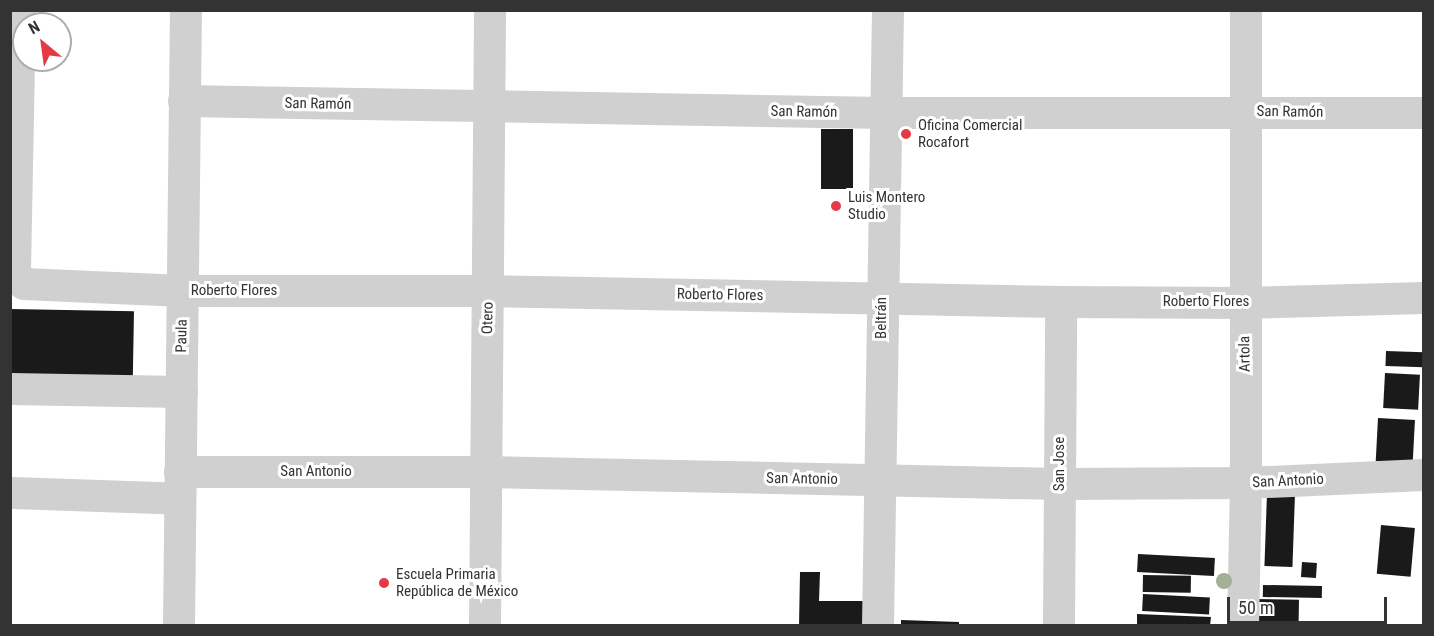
<!DOCTYPE html>
<html>
<head>
<meta charset="utf-8">
<style>
	body { margin:0 }
	#map { position:relative; width:1434px; height:636px; overflow:hidden; background:#fff; font-family:"Roboto Condensed",sans-serif }
	div>[style] { position:absolute }
	.building>* { inset:0; background:#1a1a1a; transform-origin:0 0 }
	.minor>* { height:32px; margin:-16px; padding:0 16px; transform-origin:16px; border-radius:16px; background:#d0d0d0 }
	.trees>* { width:16px; height:16px; margin:-8px; border-radius:50%; background:#a2b095 }
	.dots>* { width:16px; height:16px; translate:-50% -50%; box-sizing:border-box; border:3px solid #fff; border-radius:50% }
	span { translate:-50% -50%; white-space:nowrap; text-align:center; line-height:1.15; -webkit-text-stroke:6px #fff; paint-order:stroke }
	.street-label { font-size:15px; color:#333 }
	.poi-label { font-size:15px; color:#333 }
	.left { translate:0 -50%; text-align:left }
	.frame { position:absolute; inset:0; border:12px solid #333; pointer-events:none }
	.north { position:absolute; left:12px; top:12px; width:60px; height:60px; box-sizing:border-box; background:#fff; border:2px solid #adadad; border-radius:50%; rotate:331deg; font-size:16px; font-weight:700; line-height:24px; text-align:center; color:#333 }
	.north::after { content:''; display:block; margin:auto; width:21px; height:27px; background:#e63946; clip-path:polygon(50% 0,100% 100%,50% 72%,0 100%) }
	.scale { position:absolute; left:1227px; top:597px; width:160px; height:27px; box-sizing:border-box; border:3px solid #333; border-top:0; padding-left:8px; font-size:18px; line-height:21px; white-space:nowrap; color:#333; -webkit-text-stroke:4px #fff; paint-order:stroke }
</style>
</head>
<body>
<div id="map">
	<div class="building">
		<div style="left:821px;top:129px;width:32px;height:60px"></div>
		<div style="left:10px;top:309px;width:124px;height:69px;rotate:1deg"></div>
		<div style="left:1386px;top:351px;width:38px;height:15px;rotate:2deg"></div>
		<div style="left:1385px;top:373px;width:35px;height:35px;rotate:3deg"></div>
		<div style="left:1378px;top:418px;width:37px;height:43px;rotate:3deg"></div>
		<div style="left:1267px;top:493px;width:28px;height:73px;rotate:2deg"></div>
		<div style="left:1381px;top:525px;width:34px;height:49px;rotate:5deg"></div>
		<div style="left:1138px;top:554px;width:77px;height:18px;rotate:3deg"></div>
		<div style="left:1302px;top:562px;width:15px;height:15px;rotate:4deg"></div>
		<div style="clip-path:polygon(800px 572px,820px 572px,819px 601px,866px 601px,866px 626px,799px 626px)"></div>
		<div style="left:1143px;top:575px;width:48px;height:17px;rotate:1deg"></div>
		<div style="left:1263px;top:585px;width:59px;height:12px;rotate:1deg"></div>
		<div style="left:1143px;top:594px;width:67px;height:17px;rotate:3deg"></div>
		<div style="left:1254px;top:599px;width:45px;height:27px;rotate:1deg"></div>
		<div style="clip-path:polygon(1137px 614px,1211px 617px,1210px 626px,1137px 626px)"></div>
		<div style="clip-path:polygon(901px 620px,959px 622px,959px 626px,901px 626px)"></div>
	</div>
	<div class="minor">
		<div style="left:20px;top:10px;width:264px;rotate:91.1deg"></div>
		<div style="left:15px;top:274px;width:13px;rotate:48deg"></div>
		<div style="left:24px;top:284px;width:159px;rotate:2.5deg"></div>
		<div style="left:183px;top:291px;width:305px"></div>
		<div style="left:488px;top:291px;width:573px;rotate:1.1deg"></div>
		<div style="left:1061px;top:302px;width:183px;rotate:0.3deg"></div>
		<div style="left:1244px;top:303px;width:180px;rotate:-1.6deg"></div>
		<div style="left:184px;top:101px;width:702px;rotate:0.98deg"></div>
		<div style="left:886px;top:113px;width:538px"></div>
		<div style="left:10px;top:389px;width:172px;rotate:1deg"></div>
		<div style="left:180px;top:472px;width:306px"></div>
		<div style="left:486px;top:472px;width:573px;rotate:1.2deg"></div>
		<div style="left:1059px;top:484px;width:187px;rotate:-0.3deg"></div>
		<div style="left:1246px;top:483px;width:178px;rotate:-2.6deg"></div>
		<div style="left:12px;top:493px;width:168px;rotate:2deg"></div>
		<div style="left:179px;top:626px;width:616px;rotate:-89.35deg"></div>
		<div style="left:485px;top:626px;width:616px;rotate:-89.53deg"></div>
		<div style="left:878px;top:626px;width:616px;rotate:-89.07deg"></div>
		<div style="left:1059px;top:626px;width:324px;rotate:-89.6deg"></div>
		<div style="left:1243px;top:626px;width:143px;rotate:-88.8deg"></div>
		<div style="left:1246px;top:483px;width:473px;rotate:-90deg"></div>
	</div>
	<div class="trees">
		<div style="left:1224px;top:581px"></div>
	</div>
	<div class="dots">
		<div style="left:906px;top:134px;background:#e63946"></div>
		<div style="left:836px;top:206px;background:#e63946"></div>
		<div style="left:384px;top:583px;background:#e63946"></div>
	</div>
	<div class="street-label">
		<span style="left:318px;top:104px;rotate:1deg">San Ramón</span>
		<span style="left:804px;top:112px;rotate:1deg">San Ramón</span>
		<span style="left:1290px;top:112px;rotate:1deg">San Ramón</span>
		<span style="left:234px;top:291px">Roberto Flores</span>
		<span style="left:720px;top:295px;rotate:1deg">Roberto Flores</span>
		<span style="left:1206px;top:302px">Roberto Flores</span>
		<span style="left:488px;top:318px;rotate:-89deg">Otero</span>
		<span style="left:882px;top:318px;rotate:-90deg">Beltrán</span>
		<span style="left:182px;top:336px;rotate:-89deg">Paula</span>
		<span style="left:1245px;top:354px;rotate:-91deg">Artola</span>
		<span style="left:1060px;top:464px;rotate:-90deg">San Jose</span>
		<span style="left:316px;top:472px">San Antonio</span>
		<span style="left:802px;top:479px;rotate:1deg">San Antonio</span>
		<span style="left:1288px;top:481px;rotate:-3deg">San Antonio</span>
	</div>
	<div class="poi-label">
		<span class="left" style="left:918px;top:134px">Oficina Comercial<br>Rocafort</span>
		<span class="left" style="left:848px;top:206px">Luis Montero<br>Studio</span>
		<span class="left" style="left:396px;top:583px">Escuela Primaria<br>República de México</span>
	</div>
	<div class="frame"></div>
	<div class="north">N</div>
	<div class="scale">50 m</div>
</div>
</body>
</html>
